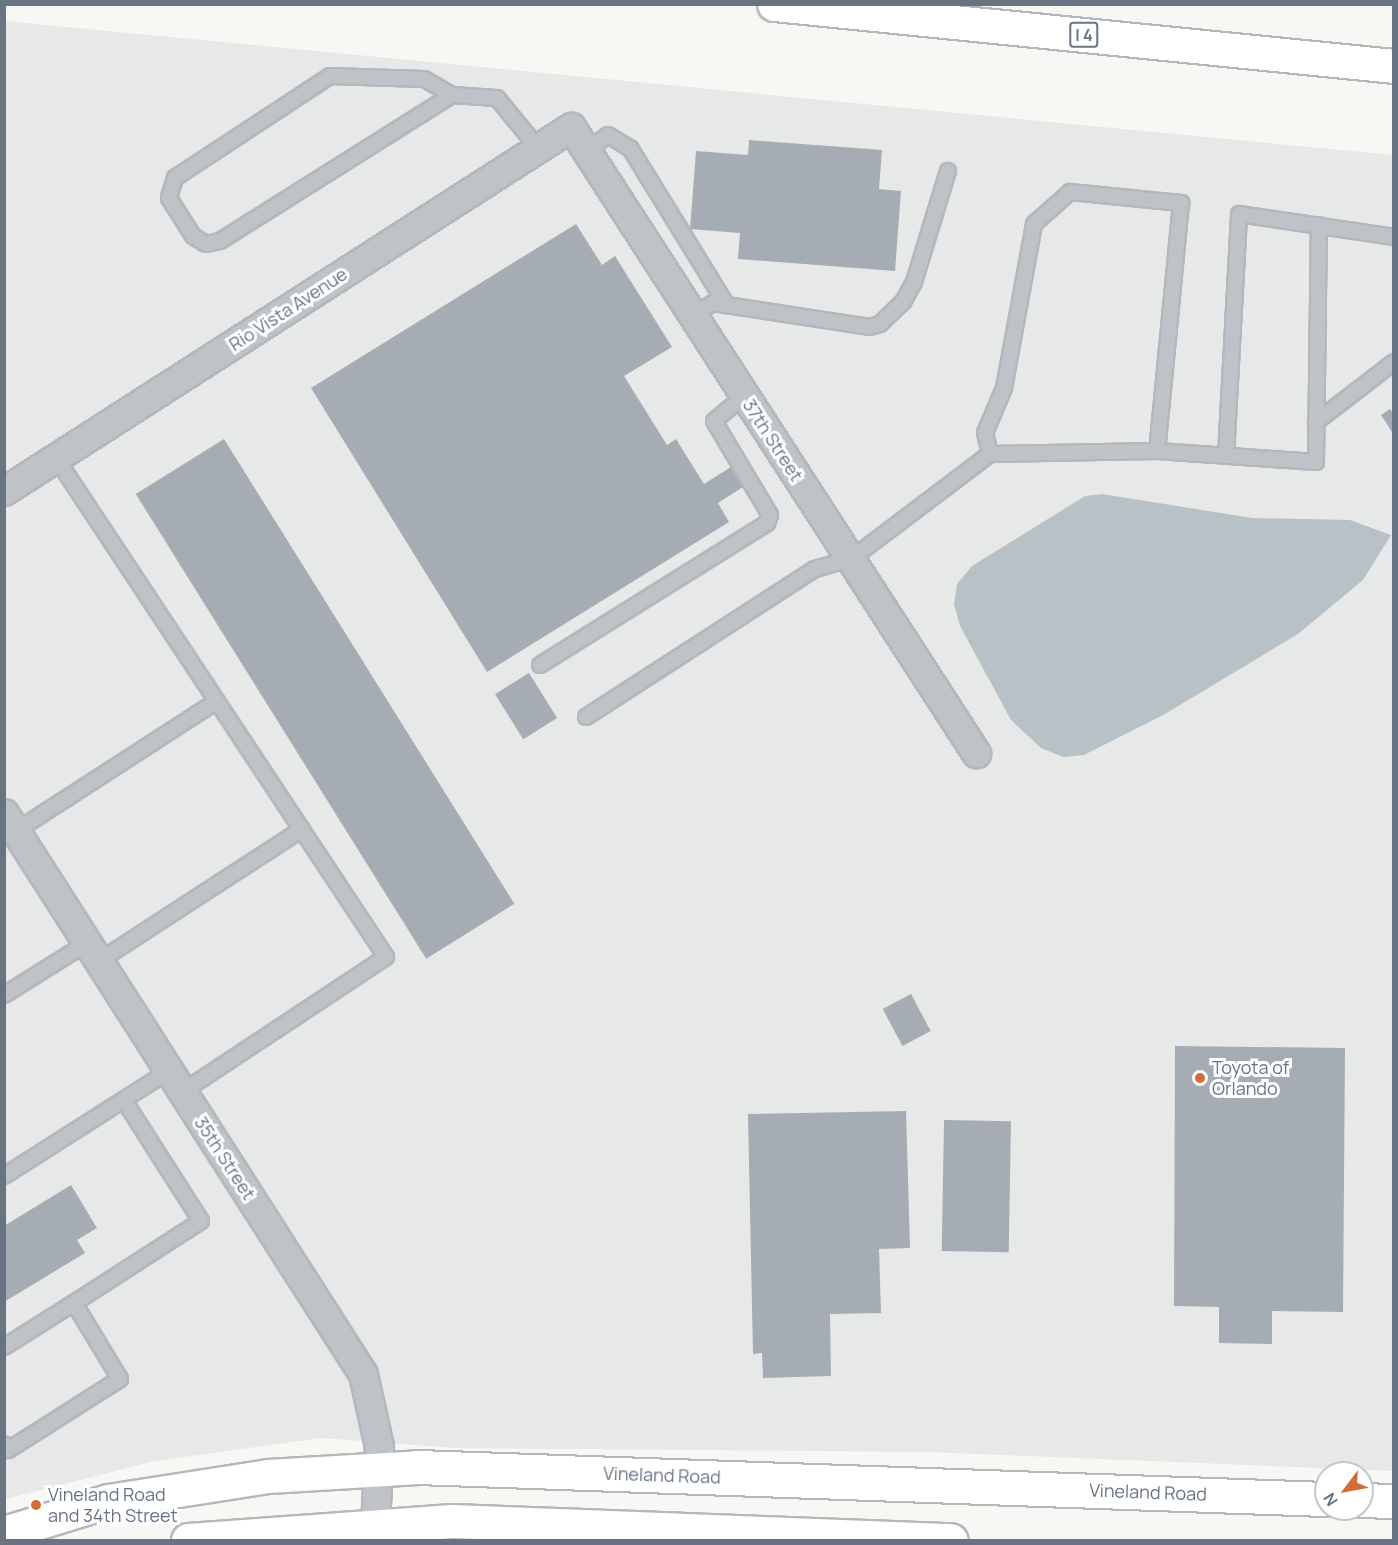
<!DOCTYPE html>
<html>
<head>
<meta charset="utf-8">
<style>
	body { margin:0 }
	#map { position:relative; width:1398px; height:1545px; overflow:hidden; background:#f7f7f4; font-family:Manrope,sans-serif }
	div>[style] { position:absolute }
	.built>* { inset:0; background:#e7e9e8 }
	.water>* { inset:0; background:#b8c1c6 }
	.building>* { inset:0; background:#a6acb3; transform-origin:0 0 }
	.roads { filter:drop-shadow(2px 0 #b4b7bc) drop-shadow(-2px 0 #b4b7bc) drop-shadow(0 2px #b4b7bc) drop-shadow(0 -2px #b4b7bc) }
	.lane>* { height:14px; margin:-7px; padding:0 7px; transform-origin:7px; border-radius:7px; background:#bfc2c6 }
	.street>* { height:27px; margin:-13.5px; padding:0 13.5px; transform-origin:13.5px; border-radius:13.5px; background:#bfc2c6 }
	.secondary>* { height:33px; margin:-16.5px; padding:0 16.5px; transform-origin:16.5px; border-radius:16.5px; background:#fff }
	.highway>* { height:33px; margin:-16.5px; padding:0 16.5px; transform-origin:16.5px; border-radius:16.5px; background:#fff }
	.dots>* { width:16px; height:16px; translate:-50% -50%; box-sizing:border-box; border:3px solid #fff; border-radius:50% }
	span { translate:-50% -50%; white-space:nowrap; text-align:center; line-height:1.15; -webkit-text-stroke:6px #fff; paint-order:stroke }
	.shield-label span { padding:2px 4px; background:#fff; border:2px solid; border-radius:4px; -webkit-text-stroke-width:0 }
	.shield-label { font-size:16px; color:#697483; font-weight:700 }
	.street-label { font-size:18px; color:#697483 }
	.poi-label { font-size:18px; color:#697483 }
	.left { translate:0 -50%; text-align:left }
	.frame { position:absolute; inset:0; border:6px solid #697483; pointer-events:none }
	.north { position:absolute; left:1314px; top:1461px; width:60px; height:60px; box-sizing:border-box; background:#fff; border:2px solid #c3c7cd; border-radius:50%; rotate:238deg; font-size:16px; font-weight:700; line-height:24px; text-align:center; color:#697483 }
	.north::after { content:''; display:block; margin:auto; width:21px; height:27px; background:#d36d38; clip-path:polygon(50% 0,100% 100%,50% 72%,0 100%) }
</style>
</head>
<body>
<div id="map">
	<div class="built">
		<div style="clip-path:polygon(4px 21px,1393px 155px,1393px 1471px,929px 1452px,454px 1448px,322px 1438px,155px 1461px,5px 1499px)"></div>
	</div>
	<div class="water">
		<div style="clip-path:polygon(1102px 494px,1252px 518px,1350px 520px,1391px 535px,1363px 580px,1298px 634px,1165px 714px,1084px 755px,1063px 757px,1041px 748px,1011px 720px,960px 626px,954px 604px,957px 584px,972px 566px,1085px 496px)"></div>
	</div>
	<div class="building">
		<div style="clip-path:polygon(749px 140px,882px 150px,879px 189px,901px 191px,895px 271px,738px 259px,740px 233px,690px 229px,696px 151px,748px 155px)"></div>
		<div style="clip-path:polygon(576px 224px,602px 265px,615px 256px,672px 347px,624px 376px,667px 445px,676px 439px,704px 484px,731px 467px,743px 487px,718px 503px,729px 522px,487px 672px,311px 388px)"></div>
		<div style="clip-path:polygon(1390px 409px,1394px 414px,1394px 435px,1381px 415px)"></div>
		<div style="left:224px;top:439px;width:548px;height:104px;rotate:58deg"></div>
		<div style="left:529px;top:673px;width:53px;height:40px;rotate:58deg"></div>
		<div style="left:911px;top:994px;width:42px;height:32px;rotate:62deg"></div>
		<div style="clip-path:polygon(1175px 1046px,1345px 1048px,1343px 1312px,1272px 1311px,1272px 1344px,1219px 1343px,1219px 1307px,1174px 1306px)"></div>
		<div style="clip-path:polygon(906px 1111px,910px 1248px,879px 1249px,881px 1313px,830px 1314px,831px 1376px,763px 1378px,762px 1353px,753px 1354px,748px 1114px)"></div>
		<div style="left:944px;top:1120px;width:67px;height:131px;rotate:1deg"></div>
		<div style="clip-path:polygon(71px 1185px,97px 1228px,77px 1240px,85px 1253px,4px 1302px,4px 1226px)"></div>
	</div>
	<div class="roads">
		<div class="lane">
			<div style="left:452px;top:95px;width:32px;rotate:-150deg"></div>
			<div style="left:424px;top:79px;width:94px;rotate:-178.2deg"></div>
			<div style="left:330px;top:76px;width:186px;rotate:146.7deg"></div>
			<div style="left:175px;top:178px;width:21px;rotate:107deg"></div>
			<div style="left:169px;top:198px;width:45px;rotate:57.7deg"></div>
			<div style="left:193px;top:236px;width:15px;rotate:32deg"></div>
			<div style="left:206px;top:244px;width:14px;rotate:-12deg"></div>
			<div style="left:220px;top:241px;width:274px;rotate:-32.2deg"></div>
			<div style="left:452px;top:95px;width:45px;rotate:3.8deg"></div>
			<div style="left:497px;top:98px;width:65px;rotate:50.6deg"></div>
			<div style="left:586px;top:151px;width:27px;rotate:-36deg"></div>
			<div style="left:608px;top:135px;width:26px;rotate:31deg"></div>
			<div style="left:630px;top:148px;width:183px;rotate:58.4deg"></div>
			<div style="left:693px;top:315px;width:23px;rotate:-31deg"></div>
			<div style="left:713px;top:303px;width:158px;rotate:8.7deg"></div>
			<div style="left:869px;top:327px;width:11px;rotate:-15deg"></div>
			<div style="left:880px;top:324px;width:32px;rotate:-44deg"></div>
			<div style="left:903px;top:302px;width:23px;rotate:-61deg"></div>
			<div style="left:914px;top:282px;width:116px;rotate:-73deg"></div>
			<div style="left:1316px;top:422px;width:98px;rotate:-37.6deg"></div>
			<div style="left:990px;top:454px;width:22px;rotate:-103deg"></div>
			<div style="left:985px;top:433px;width:49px;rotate:-67.1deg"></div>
			<div style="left:1004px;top:388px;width:167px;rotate:-79.6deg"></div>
			<div style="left:1034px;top:224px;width:48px;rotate:-41.6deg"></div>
			<div style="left:1070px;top:192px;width:112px;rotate:5.7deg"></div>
			<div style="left:1181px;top:203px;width:249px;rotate:95.5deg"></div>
			<div style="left:1226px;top:456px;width:242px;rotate:-86.9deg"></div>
			<div style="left:1239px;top:214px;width:157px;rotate:8.4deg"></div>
			<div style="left:56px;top:458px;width:598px;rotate:56.52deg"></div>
			<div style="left:386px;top:957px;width:245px;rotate:146.5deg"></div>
			<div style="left:540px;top:665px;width:268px;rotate:-32deg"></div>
			<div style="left:767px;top:523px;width:9px;rotate:-69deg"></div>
			<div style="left:770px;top:515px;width:109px;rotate:-120.8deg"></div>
			<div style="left:714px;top:421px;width:40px;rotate:-40deg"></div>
			<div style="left:586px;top:717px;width:273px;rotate:-32.9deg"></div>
			<div style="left:815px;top:569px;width:37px;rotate:-16deg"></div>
			<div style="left:851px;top:559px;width:174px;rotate:-37.1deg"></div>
			<div style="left:990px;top:454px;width:167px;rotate:-1deg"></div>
			<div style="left:1157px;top:451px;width:159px;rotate:4deg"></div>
			<div style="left:1316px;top:462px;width:237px;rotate:-89.3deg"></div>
			<div style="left:16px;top:831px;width:239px;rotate:-32.9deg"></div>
			<div style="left:99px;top:961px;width:242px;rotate:-33deg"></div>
			<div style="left:4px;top:995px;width:98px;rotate:-32.1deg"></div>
			<div style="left:4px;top:1176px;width:196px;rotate:-32.5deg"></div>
			<div style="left:74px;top:1303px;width:151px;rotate:-32.8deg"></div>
			<div style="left:201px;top:1221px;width:143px;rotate:-122.5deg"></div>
			<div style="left:4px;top:1347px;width:83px;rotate:-32.2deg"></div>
			<div style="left:74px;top:1303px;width:89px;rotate:58.8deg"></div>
			<div style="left:120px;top:1379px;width:133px;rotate:147.6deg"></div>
			<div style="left:8px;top:1450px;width:7px;rotate:-124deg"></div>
		</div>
		<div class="street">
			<div style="left:4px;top:491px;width:674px;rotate:-32.7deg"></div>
			<div style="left:571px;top:127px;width:746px;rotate:57.1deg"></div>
			<div style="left:4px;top:813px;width:666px;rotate:57.38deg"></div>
			<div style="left:363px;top:1374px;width:74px;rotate:77.5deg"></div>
			<div style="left:379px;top:1446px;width:80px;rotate:92.9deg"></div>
		</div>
		<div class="secondary">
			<div style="left:1362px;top:1500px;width:32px;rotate:2deg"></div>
			<div style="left:4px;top:1533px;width:109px;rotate:-17.1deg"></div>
			<div style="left:108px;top:1501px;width:162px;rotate:-8.9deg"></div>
			<div style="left:268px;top:1476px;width:150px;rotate:-3.4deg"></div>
			<div style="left:418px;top:1467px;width:909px;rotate:2.02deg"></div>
			<div style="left:188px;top:1540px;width:265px;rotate:-4.1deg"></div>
			<div style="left:452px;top:1521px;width:499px;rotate:2.2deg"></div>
		</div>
		<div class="highway">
			<div style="left:774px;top:4px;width:623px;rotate:5.71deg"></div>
		</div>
	</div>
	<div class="dots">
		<div style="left:1200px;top:1078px;background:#d36d38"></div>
		<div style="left:36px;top:1505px;background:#d36d38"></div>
	</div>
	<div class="shield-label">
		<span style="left:1084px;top:35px">I 4</span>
	</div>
	<div class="street-label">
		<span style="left:288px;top:309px;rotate:-33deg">Rio Vista Avenue</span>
		<span style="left:773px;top:440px;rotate:57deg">37th Street</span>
		<span style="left:225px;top:1158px;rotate:57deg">35th Street</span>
		<span style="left:662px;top:1475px;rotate:2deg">Vineland Road</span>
		<span style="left:1148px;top:1492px;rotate:2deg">Vineland Road</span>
	</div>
	<div class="poi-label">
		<span class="left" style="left:1212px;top:1078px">Toyota of<br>Orlando</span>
		<span class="left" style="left:48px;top:1505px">Vineland Road<br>and 34th Street</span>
	</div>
	<div class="frame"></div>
	<div class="north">N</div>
</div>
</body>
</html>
